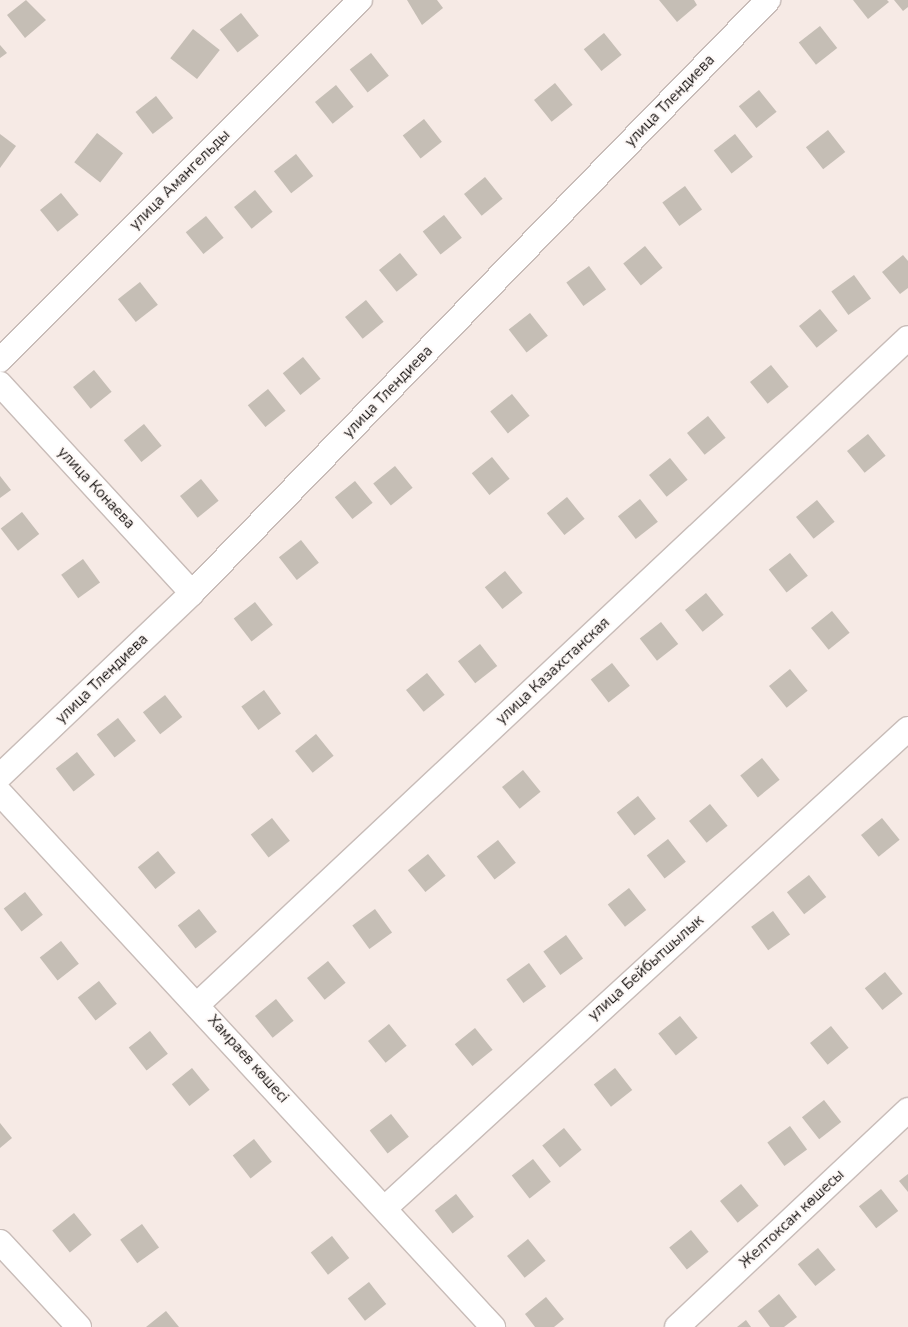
<!DOCTYPE html>
<html>
<head>
<meta charset="utf-8">
<style>
	body { margin:0 }
	#map { position:relative; width:908px; height:1327px; overflow:hidden; background:#f6eae5; font-family:"Nunito Sans",sans-serif }
	div>[style] { position:absolute }
	.building>* { inset:0; background:#c5beb5; transform-origin:0 0 }
	.roads { filter:drop-shadow(1px 0 #c8bcb8) drop-shadow(-1px 0 #c8bcb8) drop-shadow(0 1px #c8bcb8) drop-shadow(0 -1px #c8bcb8) }
	.minor>* { height:24px; margin:-12px; padding:0 12px; transform-origin:12px; border-radius:12px; background:#fff }
	span { translate:-50% -50%; white-space:nowrap; text-align:center; line-height:1.15; -webkit-text-stroke:4px #fef9f7; paint-order:stroke }
	.street-label { font-size:15px; color:#1b1715 }
</style>
</head>
<body>
<div id="map">
	<div class="building">
		<div style="clip-path:polygon(26px 0,46px 20px,25px 38px,7px 15px)"></div>
		<div style="clip-path:polygon(407px 0,437px 0,443px 8px,422px 25px)"></div>
		<div style="clip-path:polygon(659px 0,694px 0,697px 5px,677px 22px)"></div>
		<div style="clip-path:polygon(853px 0,887px 0,889px 2px,868px 19px)"></div>
		<div style="clip-path:polygon(894px 0,908px 0,908px 7px,903px 11px)"></div>
		<div style="left:241px;top:13px;width:29px;height:27px;rotate:52deg"></div>
		<div style="left:820px;top:26px;width:28px;height:27px;rotate:52deg"></div>
		<div style="left:193px;top:29px;width:34px;height:37px;rotate:38deg"></div>
		<div style="left:604px;top:33px;width:28px;height:26px;rotate:51deg"></div>
		<div style="clip-path:polygon(0 45px,7px 53px,0 58px)"></div>
		<div style="left:371px;top:53px;width:29px;height:27px;rotate:52deg"></div>
		<div style="left:555px;top:83px;width:28px;height:27px;rotate:51deg"></div>
		<div style="left:336px;top:85px;width:28px;height:27px;rotate:51deg"></div>
		<div style="left:759px;top:90px;width:28px;height:26px;rotate:51deg"></div>
		<div style="left:156px;top:96px;width:28px;height:26px;rotate:52deg"></div>
		<div style="left:424px;top:119px;width:29px;height:27px;rotate:52deg"></div>
		<div style="left:828px;top:130px;width:28px;height:28px;rotate:52deg"></div>
		<div style="left:97px;top:133px;width:33px;height:37px;rotate:38deg"></div>
		<div style="clip-path:polygon(0 134px,16px 146px,0 168px)"></div>
		<div style="left:735px;top:134px;width:29px;height:27px;rotate:52deg"></div>
		<div style="left:296px;top:154px;width:28px;height:28px;rotate:52deg"></div>
		<div style="left:485px;top:177px;width:28px;height:27px;rotate:51deg"></div>
		<div style="left:685px;top:186px;width:29px;height:28px;rotate:54deg"></div>
		<div style="left:255px;top:190px;width:28px;height:27px;rotate:51deg"></div>
		<div style="left:61px;top:193px;width:28px;height:27px;rotate:51deg"></div>
		<div style="left:444px;top:215px;width:29px;height:27px;rotate:52deg"></div>
		<div style="left:206px;top:216px;width:28px;height:26px;rotate:51deg"></div>
		<div style="left:645px;top:246px;width:28px;height:28px;rotate:51deg"></div>
		<div style="left:400px;top:253px;width:28px;height:27px;rotate:51deg"></div>
		<div style="clip-path:polygon(903px 255px,908px 261px,908px 288px,900px 294px,882px 272px)"></div>
		<div style="left:589px;top:266px;width:29px;height:28px;rotate:54deg"></div>
		<div style="left:854px;top:275px;width:29px;height:28px;rotate:54deg"></div>
		<div style="left:140px;top:282px;width:29px;height:28px;rotate:52deg"></div>
		<div style="left:366px;top:300px;width:28px;height:27px;rotate:51deg"></div>
		<div style="left:820px;top:309px;width:28px;height:27px;rotate:51deg"></div>
		<div style="left:530px;top:313px;width:29px;height:27px;rotate:52deg"></div>
		<div style="left:303px;top:357px;width:28px;height:26px;rotate:51deg"></div>
		<div style="left:771px;top:365px;width:28px;height:27px;rotate:51deg"></div>
		<div style="left:94px;top:370px;width:28px;height:27px;rotate:51deg"></div>
		<div style="left:268px;top:389px;width:28px;height:26px;rotate:51deg"></div>
		<div style="left:512px;top:394px;width:28px;height:28px;rotate:51deg"></div>
		<div style="left:708px;top:416px;width:28px;height:27px;rotate:51deg"></div>
		<div style="left:144px;top:424px;width:28px;height:26px;rotate:51deg"></div>
		<div style="left:868px;top:434px;width:28px;height:27px;rotate:51deg"></div>
		<div style="left:492px;top:457px;width:28px;height:26px;rotate:51deg"></div>
		<div style="left:670px;top:458px;width:28px;height:27px;rotate:51deg"></div>
		<div style="left:395px;top:466px;width:28px;height:28px;rotate:51deg"></div>
		<div style="clip-path:polygon(0 476px,11px 490px,0 498px)"></div>
		<div style="left:201px;top:479px;width:28px;height:27px;rotate:51deg"></div>
		<div style="left:355px;top:481px;width:28px;height:26px;rotate:51deg"></div>
		<div style="left:567px;top:497px;width:28px;height:26px;rotate:51deg"></div>
		<div style="left:640px;top:499px;width:29px;height:28px;rotate:52deg"></div>
		<div style="left:817px;top:500px;width:28px;height:27px;rotate:51deg"></div>
		<div style="left:22px;top:512px;width:28px;height:27px;rotate:52deg"></div>
		<div style="left:301px;top:540px;width:29px;height:28px;rotate:52deg"></div>
		<div style="left:790px;top:553px;width:29px;height:27px;rotate:52deg"></div>
		<div style="left:83px;top:559px;width:29px;height:27px;rotate:54deg"></div>
		<div style="left:505px;top:571px;width:28px;height:26px;rotate:51deg"></div>
		<div style="left:706px;top:593px;width:28px;height:27px;rotate:51deg"></div>
		<div style="left:255px;top:602px;width:29px;height:27px;rotate:52deg"></div>
		<div style="left:832px;top:611px;width:28px;height:27px;rotate:51deg"></div>
		<div style="left:661px;top:622px;width:28px;height:27px;rotate:52deg"></div>
		<div style="left:480px;top:644px;width:28px;height:28px;rotate:52deg"></div>
		<div style="left:612px;top:663px;width:29px;height:27px;rotate:52deg"></div>
		<div style="left:790px;top:669px;width:28px;height:27px;rotate:51deg"></div>
		<div style="left:427px;top:673px;width:28px;height:27px;rotate:51deg"></div>
		<div style="left:264px;top:690px;width:29px;height:28px;rotate:54deg"></div>
		<div style="left:165px;top:695px;width:28px;height:28px;rotate:52deg"></div>
		<div style="left:118px;top:718px;width:29px;height:27px;rotate:52deg"></div>
		<div style="left:316px;top:734px;width:28px;height:27px;rotate:51deg"></div>
		<div style="left:77px;top:752px;width:29px;height:27px;rotate:52deg"></div>
		<div style="left:762px;top:758px;width:28px;height:28px;rotate:51deg"></div>
		<div style="left:523px;top:770px;width:28px;height:27px;rotate:51deg"></div>
		<div style="left:638px;top:796px;width:29px;height:27px;rotate:52deg"></div>
		<div style="left:710px;top:804px;width:28px;height:27px;rotate:51deg"></div>
		<div style="left:272px;top:818px;width:29px;height:27px;rotate:52deg"></div>
		<div style="left:882px;top:818px;width:28px;height:27px;rotate:51deg"></div>
		<div style="left:668px;top:839px;width:29px;height:27px;rotate:52deg"></div>
		<div style="left:498px;top:840px;width:29px;height:27px;rotate:52deg"></div>
		<div style="left:158px;top:851px;width:28px;height:26px;rotate:51deg"></div>
		<div style="left:428px;top:854px;width:28px;height:26px;rotate:51deg"></div>
		<div style="left:809px;top:875px;width:28px;height:28px;rotate:52deg"></div>
		<div style="left:629px;top:888px;width:28px;height:27px;rotate:52deg"></div>
		<div style="left:25px;top:892px;width:29px;height:27px;rotate:52deg"></div>
		<div style="left:199px;top:909px;width:29px;height:27px;rotate:52deg"></div>
		<div style="left:375px;top:909px;width:29px;height:28px;rotate:54deg"></div>
		<div style="left:773px;top:911px;width:29px;height:27px;rotate:54deg"></div>
		<div style="left:566px;top:935px;width:29px;height:28px;rotate:54deg"></div>
		<div style="left:61px;top:941px;width:29px;height:27px;rotate:52deg"></div>
		<div style="left:328px;top:961px;width:28px;height:27px;rotate:51deg"></div>
		<div style="left:529px;top:963px;width:29px;height:28px;rotate:54deg"></div>
		<div style="left:885px;top:972px;width:28px;height:26px;rotate:51deg"></div>
		<div style="left:99px;top:981px;width:29px;height:27px;rotate:52deg"></div>
		<div style="left:276px;top:999px;width:28px;height:27px;rotate:51deg"></div>
		<div style="left:680px;top:1016px;width:28px;height:28px;rotate:51deg"></div>
		<div style="left:389px;top:1024px;width:28px;height:27px;rotate:51deg"></div>
		<div style="left:831px;top:1026px;width:28px;height:27px;rotate:51deg"></div>
		<div style="left:475px;top:1028px;width:28px;height:26px;rotate:51deg"></div>
		<div style="left:150px;top:1031px;width:29px;height:27px;rotate:52deg"></div>
		<div style="left:192px;top:1068px;width:28px;height:26px;rotate:51deg"></div>
		<div style="left:615px;top:1068px;width:28px;height:27px;rotate:52deg"></div>
		<div style="left:824px;top:1100px;width:28px;height:28px;rotate:52deg"></div>
		<div style="left:391px;top:1114px;width:29px;height:27px;rotate:52deg"></div>
		<div style="clip-path:polygon(0 1123px,12px 1138px,0 1148px)"></div>
		<div style="left:790px;top:1126px;width:29px;height:28px;rotate:54deg"></div>
		<div style="left:564px;top:1128px;width:28px;height:28px;rotate:51deg"></div>
		<div style="left:254px;top:1139px;width:29px;height:27px;rotate:52deg"></div>
		<div style="left:533px;top:1159px;width:29px;height:27px;rotate:52deg"></div>
		<div style="clip-path:polygon(908px 1174px,908px 1192px,899px 1181px)"></div>
		<div style="left:741px;top:1184px;width:28px;height:27px;rotate:51deg"></div>
		<div style="left:881px;top:1189px;width:28px;height:28px;rotate:52deg"></div>
		<div style="left:456px;top:1194px;width:29px;height:27px;rotate:52deg"></div>
		<div style="left:74px;top:1213px;width:28px;height:28px;rotate:51deg"></div>
		<div style="left:142px;top:1224px;width:29px;height:27px;rotate:54deg"></div>
		<div style="left:691px;top:1230px;width:28px;height:28px;rotate:51deg"></div>
		<div style="left:332px;top:1236px;width:28px;height:27px;rotate:52deg"></div>
		<div style="left:528px;top:1239px;width:28px;height:27px;rotate:51deg"></div>
		<div style="left:818px;top:1248px;width:28px;height:26px;rotate:51deg"></div>
		<div style="left:369px;top:1282px;width:28px;height:27px;rotate:52deg"></div>
		<div style="clip-path:polygon(779px 1294px,797px 1317px,784px 1327px,770px 1327px,758px 1311px)"></div>
		<div style="clip-path:polygon(546px 1297px,564px 1319px,554px 1327px,535px 1327px,525px 1314px)"></div>
		<div style="clip-path:polygon(166px 1311px,179px 1327px,146px 1327px)"></div>
		<div style="clip-path:polygon(746px 1320px,751px 1327px,737px 1327px)"></div>
	</div>
	<div class="roads">
		<div class="minor">
			<div style="left:0;top:360px;width:509px;rotate:-45deg"></div>
			<div style="left:0;top:384px;width:284px;rotate:47.4deg"></div>
			<div style="left:0;top:776px;width:265px;rotate:-43.6deg"></div>
			<div style="left:192px;top:593px;width:827px;rotate:-45.83deg"></div>
			<div style="left:0;top:793px;width:727px;rotate:47.29deg"></div>
			<div style="left:198px;top:1004px;width:973px;rotate:-43.17deg"></div>
			<div style="left:385px;top:1208px;width:709px;rotate:-42.49deg"></div>
			<div style="left:0;top:1242px;width:116px;rotate:47.1deg"></div>
			<div style="left:677px;top:1327px;width:317px;rotate:-43.2deg"></div>
		</div>
	</div>
	<div class="street-label">
		<span style="left:670px;top:101px;rotate:-46deg">улица Тлендиева</span>
		<span style="left:180px;top:180px;rotate:-45deg">улица Амангельды</span>
		<span style="left:388px;top:392px;rotate:-46deg">улица Тлендиева</span>
		<span style="left:96px;top:488px;rotate:47deg">улица Конаева</span>
		<span style="left:553px;top:671px;rotate:-43deg">улица Казахстанская</span>
		<span style="left:102px;top:679px;rotate:-44deg">улица Тлендиева</span>
		<span style="left:646px;top:968px;rotate:-42deg">улица Бейбытшылык</span>
		<span style="left:248px;top:1059px;rotate:48deg">Хамраев көшесі</span>
		<span style="left:792px;top:1219px;rotate:-43deg">Желтоксан көшесы</span>
	</div>
</div>
</body>
</html>
